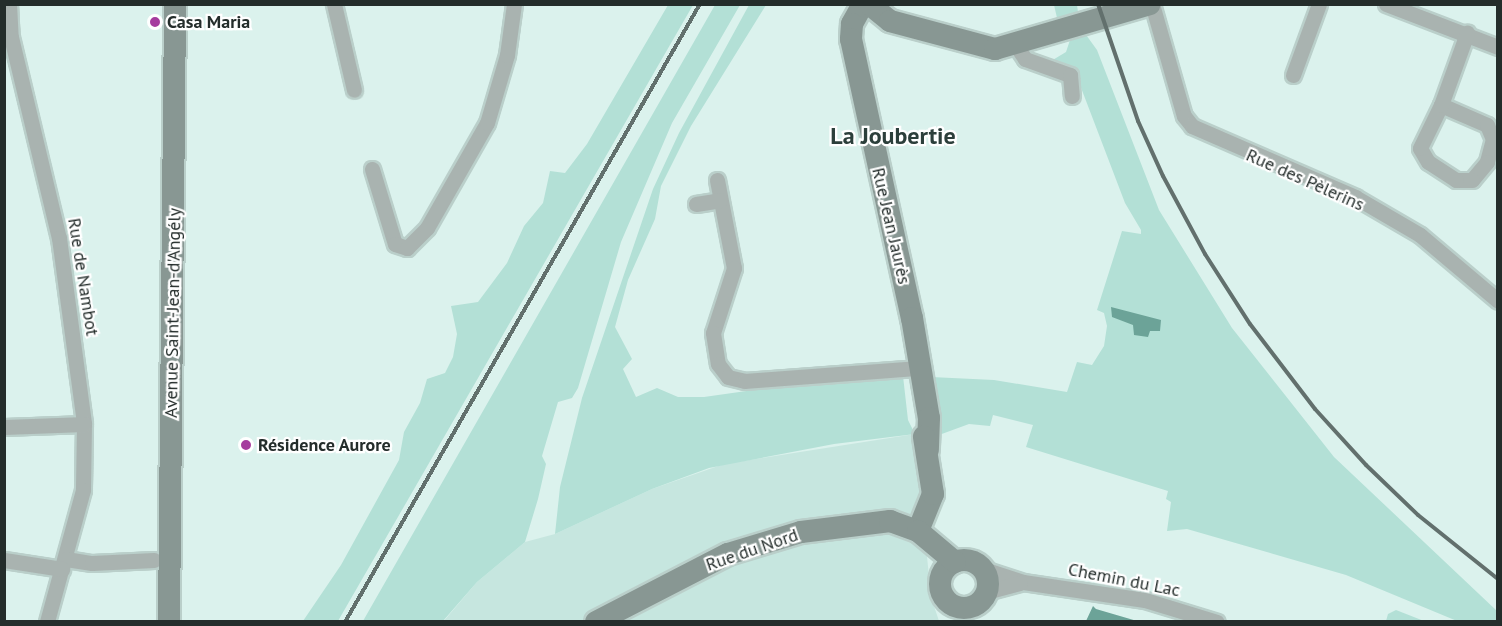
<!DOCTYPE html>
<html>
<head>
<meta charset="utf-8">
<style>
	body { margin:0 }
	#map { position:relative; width:1502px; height:626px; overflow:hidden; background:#dbf2ed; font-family:"PT Sans",sans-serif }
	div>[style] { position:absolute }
	.built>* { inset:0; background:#c6e6df }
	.green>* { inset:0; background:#b3e0d6 }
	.water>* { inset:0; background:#6ca398 }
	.roads { filter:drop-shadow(2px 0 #bacfca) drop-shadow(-2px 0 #bacfca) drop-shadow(0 2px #bacfca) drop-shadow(0 -2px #bacfca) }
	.street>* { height:15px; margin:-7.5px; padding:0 7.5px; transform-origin:7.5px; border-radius:7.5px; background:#a9b3b0 }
	.secondary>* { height:22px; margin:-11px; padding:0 11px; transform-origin:11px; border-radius:11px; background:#889793 }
	.secondary>.ring { margin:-11px; padding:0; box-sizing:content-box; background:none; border:22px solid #889793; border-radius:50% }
	.rail>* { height:4px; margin:-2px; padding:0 2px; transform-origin:2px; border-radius:2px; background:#62706d }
	.dots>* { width:16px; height:16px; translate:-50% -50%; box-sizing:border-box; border:3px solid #fff; border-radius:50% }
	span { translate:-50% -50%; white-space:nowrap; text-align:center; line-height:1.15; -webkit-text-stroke:4.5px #fff; paint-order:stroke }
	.poi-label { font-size:18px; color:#242d2b; font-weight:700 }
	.left { translate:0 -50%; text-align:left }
	.street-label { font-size:18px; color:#242d2b }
	.district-label { font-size:24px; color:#2c3f3b; font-weight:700 }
	.frame { position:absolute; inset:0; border:6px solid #242d2b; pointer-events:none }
</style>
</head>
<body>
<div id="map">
	<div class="built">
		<div style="clip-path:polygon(915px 434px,931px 597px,939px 621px,443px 622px,477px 582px,525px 542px,555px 534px,652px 489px,724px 464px)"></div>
	</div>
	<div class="green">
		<div style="clip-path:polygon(668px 5px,693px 5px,338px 621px,303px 621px,341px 565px,399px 460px,404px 432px,420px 403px,427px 379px,445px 373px,453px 357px,457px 334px,451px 306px,478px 302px,507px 263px,524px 226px,543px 203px,550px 171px,565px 173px,587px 144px)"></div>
		<div style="clip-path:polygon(715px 5px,740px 5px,672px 123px,621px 242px,578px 388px,572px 398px,558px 402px,542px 456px,546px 464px,538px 499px,525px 542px,477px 582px,443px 621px,363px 621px)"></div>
		<div style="clip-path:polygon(749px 5px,766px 5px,691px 126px,661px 186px,655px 219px,628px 280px,615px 327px,632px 359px,623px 369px,636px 397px,657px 388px,678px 397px,704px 397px,802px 383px,903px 376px,908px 420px,915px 434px,834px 444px,709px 468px,652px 489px,555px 534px,560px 487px,582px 398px,653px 189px,679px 133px)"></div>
		<div style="clip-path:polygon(1054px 5px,1077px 5px,1079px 20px,1058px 22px)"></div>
		<div style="clip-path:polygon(1084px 32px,1097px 50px,1159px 210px,1232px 328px,1334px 457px,1497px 611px,1497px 621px,1457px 621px,1346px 575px,1187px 529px,1167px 531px,1171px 502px,1166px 499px,1168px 491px,1026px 447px,1033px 425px,993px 415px,990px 426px,969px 424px,939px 435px,931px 377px,994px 380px,1067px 392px,1077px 362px,1092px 365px,1104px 346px,1107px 326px,1104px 313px,1097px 310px,1122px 231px,1141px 234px,1141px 230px,1125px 203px,1075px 72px,1051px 61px,1066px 52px,1071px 37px)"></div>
		<div style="clip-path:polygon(1396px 610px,1424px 621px,1386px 621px,1388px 614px)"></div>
	</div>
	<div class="water">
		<div style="clip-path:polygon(1111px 307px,1161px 320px,1160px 331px,1150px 331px,1148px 337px,1134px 335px,1133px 325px,1112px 317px)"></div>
		<div style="clip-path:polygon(1093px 606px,1096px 609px,1137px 621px,1086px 621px)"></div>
	</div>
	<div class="roads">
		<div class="street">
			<div style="left:9px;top:4px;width:33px;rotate:87deg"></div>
			<div style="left:11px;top:37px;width:207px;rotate:76.6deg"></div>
			<div style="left:59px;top:238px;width:188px;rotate:82.3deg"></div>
			<div style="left:84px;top:424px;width:66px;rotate:90.9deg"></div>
			<div style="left:83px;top:490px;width:137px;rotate:105.3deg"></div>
			<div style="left:334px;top:4px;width:88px;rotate:76.9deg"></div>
			<div style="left:1152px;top:4px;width:116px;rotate:74.1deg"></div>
			<div style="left:1184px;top:116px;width:13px;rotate:51deg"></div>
			<div style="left:1192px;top:126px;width:178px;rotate:23.5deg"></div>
			<div style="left:1355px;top:197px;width:75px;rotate:30.3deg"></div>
			<div style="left:1420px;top:235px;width:102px;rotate:40.2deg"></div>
			<div style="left:1386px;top:4px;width:120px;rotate:21deg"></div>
			<div style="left:1015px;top:44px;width:18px;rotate:56deg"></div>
			<div style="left:1025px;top:59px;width:48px;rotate:19.6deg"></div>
			<div style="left:1070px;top:75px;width:21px;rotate:85deg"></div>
			<div style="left:1293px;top:75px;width:76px;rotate:-69.9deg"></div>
			<div style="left:1441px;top:105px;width:50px;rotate:23.5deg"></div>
			<div style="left:1487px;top:125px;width:15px;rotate:67deg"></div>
			<div style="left:1493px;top:139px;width:24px;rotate:105deg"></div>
			<div style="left:1487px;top:162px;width:23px;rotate:130deg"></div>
			<div style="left:1472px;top:180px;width:16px;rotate:180deg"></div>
			<div style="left:1456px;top:180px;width:33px;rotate:-147deg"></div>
			<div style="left:1428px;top:162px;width:16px;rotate:-120deg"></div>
			<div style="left:1420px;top:148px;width:48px;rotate:-64deg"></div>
			<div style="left:1441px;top:105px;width:77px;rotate:-70.1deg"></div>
			<div style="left:372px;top:169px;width:78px;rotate:73deg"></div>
			<div style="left:395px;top:244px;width:13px;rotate:18deg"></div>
			<div style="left:407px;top:248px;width:28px;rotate:-45deg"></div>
			<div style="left:427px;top:228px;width:121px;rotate:-60.3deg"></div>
			<div style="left:487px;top:123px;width:71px;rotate:-73.6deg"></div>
			<div style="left:507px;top:55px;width:51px;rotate:-82.2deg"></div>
			<div style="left:717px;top:180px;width:90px;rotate:79.1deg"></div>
			<div style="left:734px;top:268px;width:68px;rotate:107.9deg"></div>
			<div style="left:713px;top:333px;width:31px;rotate:81deg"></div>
			<div style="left:718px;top:364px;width:16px;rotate:52deg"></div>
			<div style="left:728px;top:377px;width:17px;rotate:13deg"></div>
			<div style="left:745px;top:381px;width:174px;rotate:-4.3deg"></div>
			<div style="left:696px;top:204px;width:24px;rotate:-9deg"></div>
			<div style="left:4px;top:427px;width:80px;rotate:-2.1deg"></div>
			<div style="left:66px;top:559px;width:26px;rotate:9deg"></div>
			<div style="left:92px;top:563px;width:62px;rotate:-2.8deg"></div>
			<div style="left:4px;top:560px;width:59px;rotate:8.8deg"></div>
			<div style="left:983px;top:569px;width:42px;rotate:18deg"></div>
			<div style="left:1023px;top:582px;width:123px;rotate:8.4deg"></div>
			<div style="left:1145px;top:600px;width:75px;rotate:17deg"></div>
			<div style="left:986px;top:592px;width:35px;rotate:-15deg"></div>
		</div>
		<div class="secondary">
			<div style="left:863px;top:4px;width:23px;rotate:119deg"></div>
			<div style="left:852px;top:24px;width:15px;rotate:94deg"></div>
			<div style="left:851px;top:39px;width:286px;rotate:77.7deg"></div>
			<div style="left:912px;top:318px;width:101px;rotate:80.4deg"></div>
			<div style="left:929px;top:418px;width:32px;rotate:92deg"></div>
			<div style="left:869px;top:4px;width:27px;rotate:39deg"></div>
			<div style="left:890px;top:21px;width:109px;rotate:14.9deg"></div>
			<div style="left:995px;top:49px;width:161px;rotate:-16.2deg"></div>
			<div style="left:918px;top:531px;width:40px;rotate:-68deg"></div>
			<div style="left:933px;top:494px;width:58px;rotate:-99deg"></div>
			<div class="ring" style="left:940px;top:560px;width:26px;height:26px"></div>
			<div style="left:169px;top:622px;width:618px;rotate:-89.44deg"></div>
			<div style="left:596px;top:622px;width:148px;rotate:-27.3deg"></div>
			<div style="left:728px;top:554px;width:76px;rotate:-16.8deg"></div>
			<div style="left:801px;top:532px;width:90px;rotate:-7deg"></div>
			<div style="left:890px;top:521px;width:30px;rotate:20deg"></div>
			<div style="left:918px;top:531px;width:48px;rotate:40deg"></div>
		</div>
	</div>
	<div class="rail">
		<div style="left:1098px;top:4px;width:124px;rotate:71.1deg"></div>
		<div style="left:1138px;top:121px;width:60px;rotate:65.6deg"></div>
		<div style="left:1163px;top:176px;width:89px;rotate:61.7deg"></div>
		<div style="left:1205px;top:254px;width:83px;rotate:57.3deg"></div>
		<div style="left:1250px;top:324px;width:107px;rotate:52.6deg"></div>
		<div style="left:1315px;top:409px;width:76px;rotate:47.7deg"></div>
		<div style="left:1366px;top:465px;width:72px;rotate:43.9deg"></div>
		<div style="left:1418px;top:515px;width:102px;rotate:38.7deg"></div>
		<div style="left:345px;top:622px;width:713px;rotate:-60.13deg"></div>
	</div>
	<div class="dots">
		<div style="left:155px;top:22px;background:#a53c9e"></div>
		<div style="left:246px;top:445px;background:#a53c9e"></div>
	</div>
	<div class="poi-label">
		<span class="left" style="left:167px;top:22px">Casa Maria</span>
		<span class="left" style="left:258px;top:445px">Résidence Aurore</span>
	</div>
	<div class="street-label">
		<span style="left:1305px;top:180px;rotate:24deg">Rue des Pèlerins</span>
		<span style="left:891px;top:226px;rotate:77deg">Rue Jean Jaurès</span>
		<span style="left:83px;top:277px;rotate:81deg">Rue de Nambot</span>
		<span style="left:173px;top:313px;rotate:-89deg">Avenue Saint-Jean-d'Angély</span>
		<span style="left:752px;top:550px;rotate:-19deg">Rue du Nord</span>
		<span style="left:1124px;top:580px;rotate:11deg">Chemin du Lac</span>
	</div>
	<div class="district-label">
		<span style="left:893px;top:136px">La Joubertie</span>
	</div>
	<div class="frame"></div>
</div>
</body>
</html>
